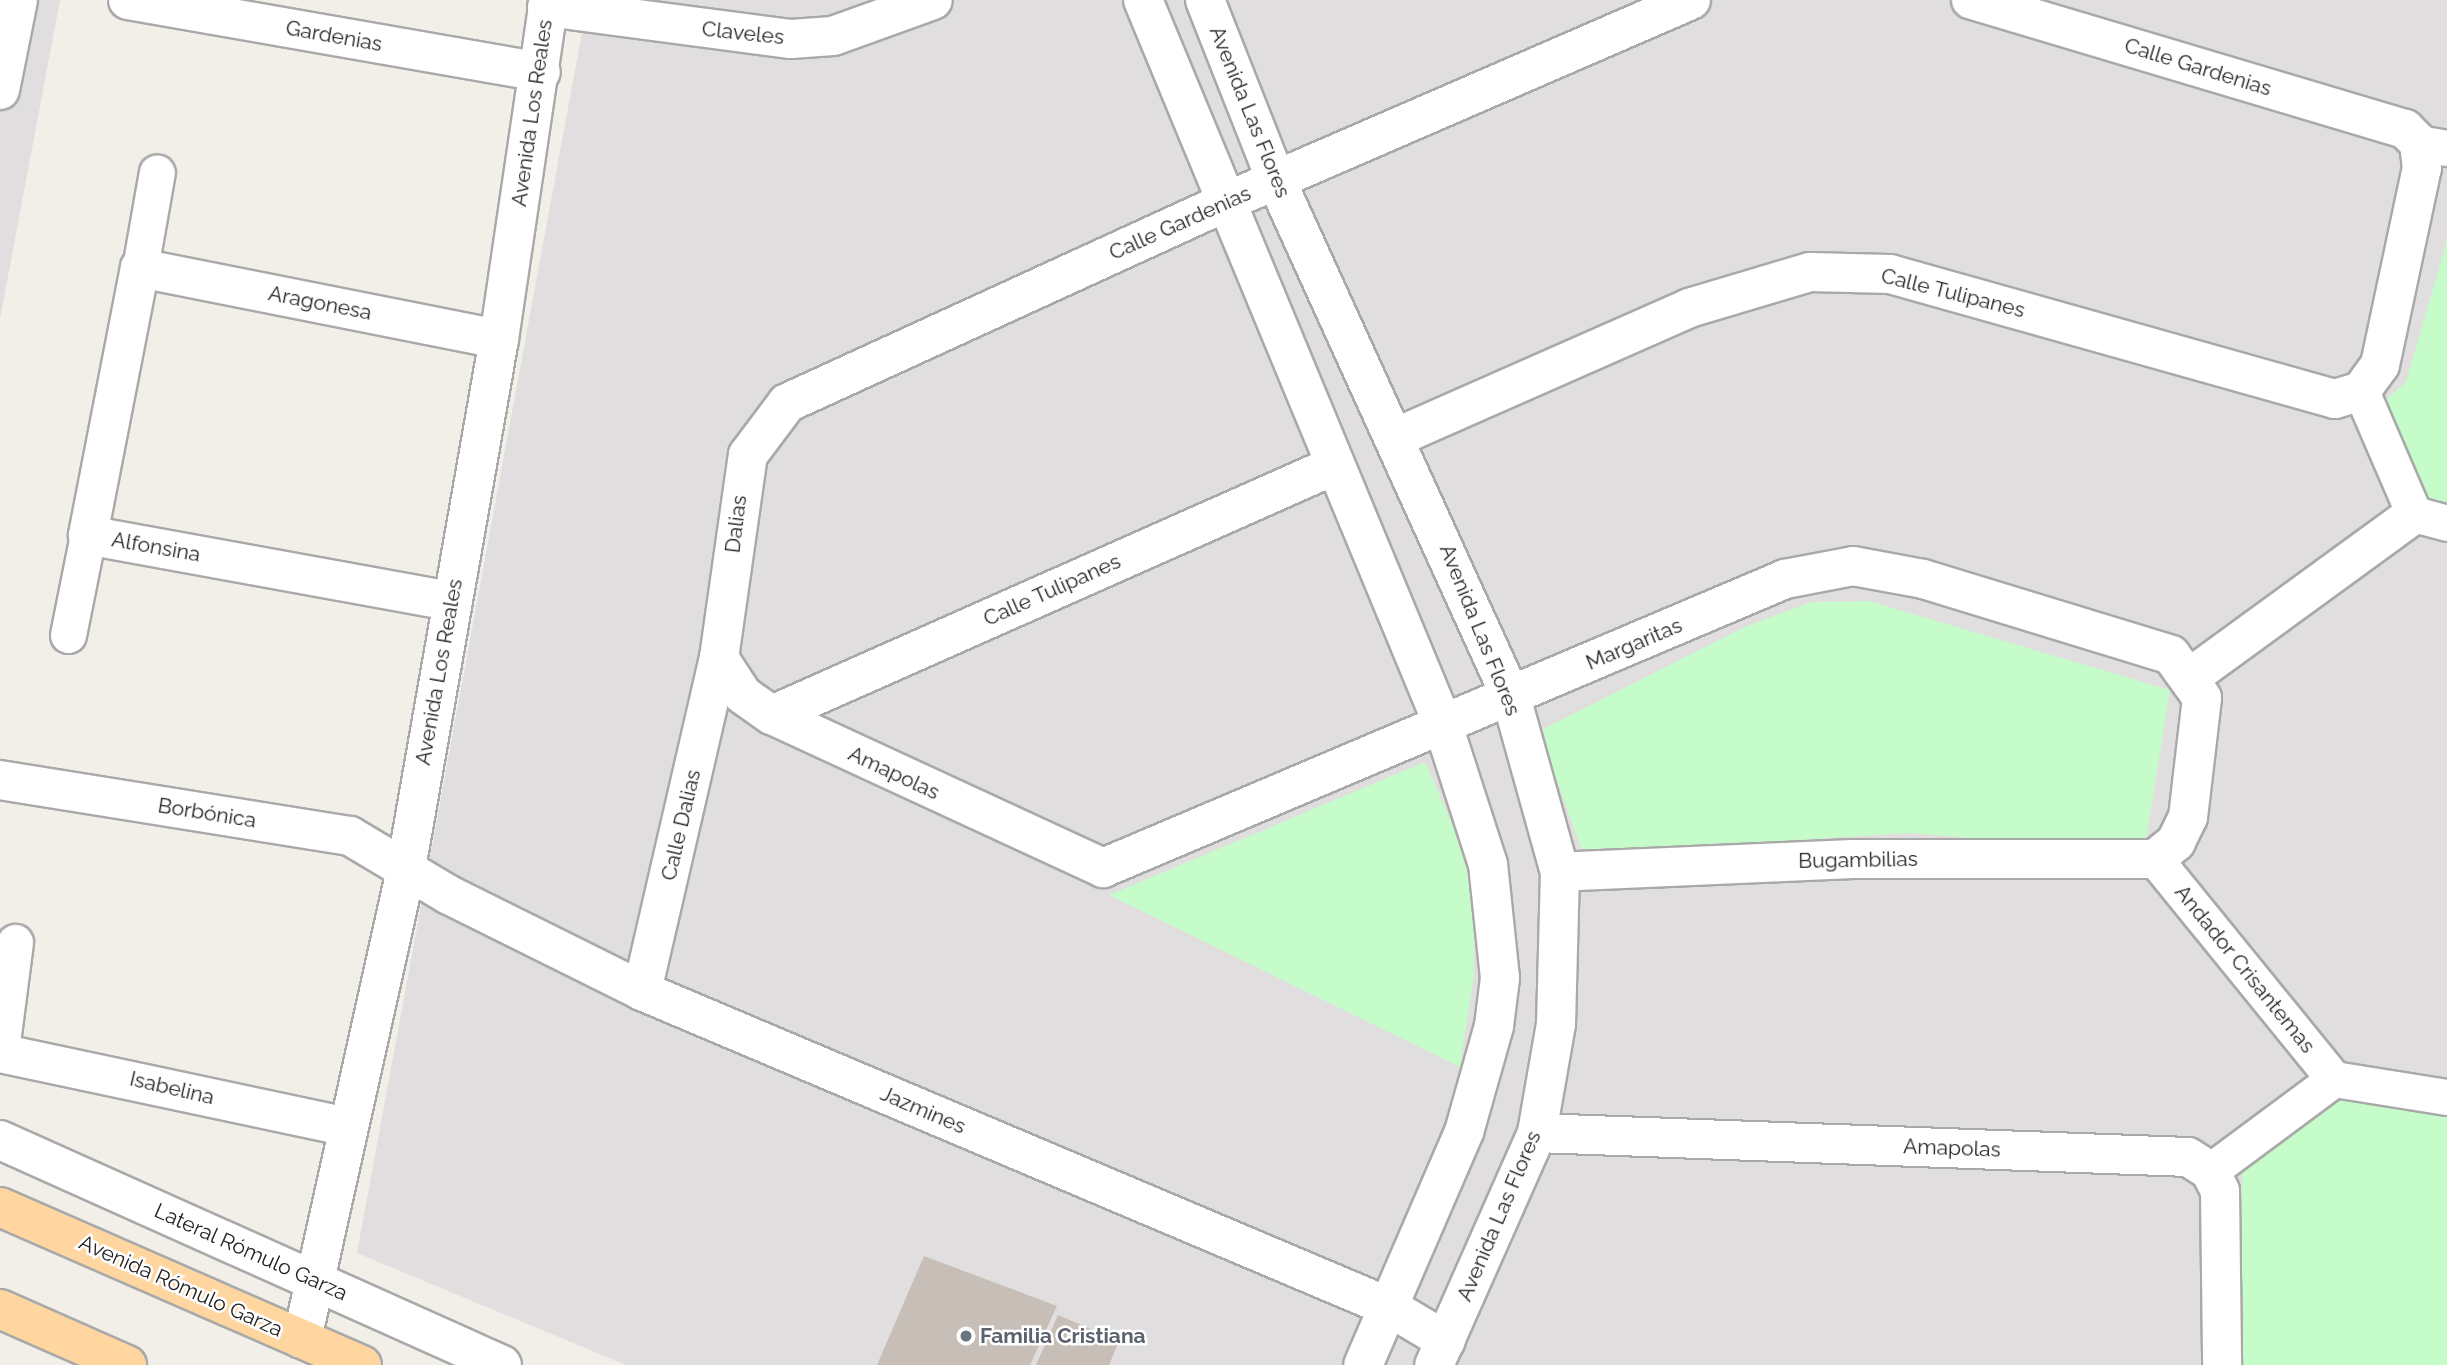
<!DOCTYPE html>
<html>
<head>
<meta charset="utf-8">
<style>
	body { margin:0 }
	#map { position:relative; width:2447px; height:1365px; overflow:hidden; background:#f2efe8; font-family:Raleway,sans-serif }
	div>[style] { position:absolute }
	.residential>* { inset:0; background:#e0dede }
	.park>* { inset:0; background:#c6fbca }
	.building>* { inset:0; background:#c7bfb7 }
	.roads { filter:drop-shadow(2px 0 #a9a9a9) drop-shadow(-2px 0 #a9a9a9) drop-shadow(0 2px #a9a9a9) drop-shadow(0 -2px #a9a9a9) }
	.pedestrian>* { height:35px; margin:-17.5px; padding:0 17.5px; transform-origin:17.5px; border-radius:17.5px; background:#fff }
	.minor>* { height:38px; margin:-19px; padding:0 19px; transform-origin:19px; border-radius:19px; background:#fff }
	.tertiary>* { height:38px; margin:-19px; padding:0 19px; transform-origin:19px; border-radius:19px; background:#fff }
	.primary>* { height:38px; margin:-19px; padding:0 19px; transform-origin:19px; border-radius:19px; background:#ffd6a0 }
	.dots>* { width:19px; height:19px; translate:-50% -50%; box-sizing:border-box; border:4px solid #fff; border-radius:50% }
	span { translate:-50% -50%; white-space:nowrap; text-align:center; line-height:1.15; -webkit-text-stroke:5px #fff; paint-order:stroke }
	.street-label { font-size:21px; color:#222 }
	.worship-label { font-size:21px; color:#5b616d; font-weight:700 }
	.left { translate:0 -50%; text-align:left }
</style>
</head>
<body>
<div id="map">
	<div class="residential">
		<div style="clip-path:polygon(0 0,60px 0,0 319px)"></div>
		<div style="clip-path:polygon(588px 0,2447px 0,2447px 1365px,626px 1365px,357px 1253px)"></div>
	</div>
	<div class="park">
		<div style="clip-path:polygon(2447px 240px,2447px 506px,2428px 503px,2377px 408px,2406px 382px)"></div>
		<div style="clip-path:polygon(1869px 601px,2170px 690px,2144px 853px,1910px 833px,1583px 853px,1539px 731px,1745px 627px,1811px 602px)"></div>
		<div style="clip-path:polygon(1425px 762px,1457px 835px,1474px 898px,1474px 974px,1460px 1067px,1109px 895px)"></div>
		<div style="clip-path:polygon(2344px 1091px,2447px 1104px,2447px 1365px,2238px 1365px,2243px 1159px)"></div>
	</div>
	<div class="building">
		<div style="clip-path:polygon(924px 1256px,1057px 1306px,1030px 1365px,877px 1365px)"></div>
		<div style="clip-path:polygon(1058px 1315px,1119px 1341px,1109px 1365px,1036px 1365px)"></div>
	</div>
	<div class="roads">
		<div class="pedestrian">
			<div style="left:2419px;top:143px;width:28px;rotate:10deg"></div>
			<div style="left:140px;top:268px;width:97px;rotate:-80deg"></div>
			<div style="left:2361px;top:391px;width:134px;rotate:66.7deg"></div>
			<div style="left:2414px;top:514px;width:34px;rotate:15deg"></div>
			<div style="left:68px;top:635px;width:102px;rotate:-78.7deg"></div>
			<div style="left:2155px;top:859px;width:284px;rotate:50.9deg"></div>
			<div style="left:1px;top:1050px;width:109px;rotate:-82.6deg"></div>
			<div style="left:2334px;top:1079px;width:114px;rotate:9.1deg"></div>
			<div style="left:2210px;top:1171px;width:154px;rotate:-36.6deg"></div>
		</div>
		<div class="minor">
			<div style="left:128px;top:0;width:419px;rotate:9.9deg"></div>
			<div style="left:547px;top:7px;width:246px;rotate:7.5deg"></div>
			<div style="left:791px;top:39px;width:42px;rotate:-4.1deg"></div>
			<div style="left:833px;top:36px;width:106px;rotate:-19.8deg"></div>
			<div style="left:0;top:90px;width:92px;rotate:-78.7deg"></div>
			<div style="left:1397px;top:437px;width:319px;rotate:-23.8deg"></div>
			<div style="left:1689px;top:308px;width:126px;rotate:-16.6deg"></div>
			<div style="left:1810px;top:272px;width:80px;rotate:1.4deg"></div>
			<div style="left:1890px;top:274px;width:462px;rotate:15.7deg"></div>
			<div style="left:2335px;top:399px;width:27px;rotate:-17deg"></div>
			<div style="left:2361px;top:391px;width:32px;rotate:-54deg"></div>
			<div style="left:2380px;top:365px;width:201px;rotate:-78deg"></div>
			<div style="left:2422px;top:168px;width:25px;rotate:-97deg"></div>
			<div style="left:2419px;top:143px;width:20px;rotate:-135deg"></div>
			<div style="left:2405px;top:129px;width:453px;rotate:-163.4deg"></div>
			<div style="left:450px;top:601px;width:368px;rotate:-169.7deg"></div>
			<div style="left:88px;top:535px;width:272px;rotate:-79deg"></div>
			<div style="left:140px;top:268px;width:366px;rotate:11.2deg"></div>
			<div style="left:719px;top:658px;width:44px;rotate:57deg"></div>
			<div style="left:743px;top:695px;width:35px;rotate:35deg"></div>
			<div style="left:772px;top:715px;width:365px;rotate:24.8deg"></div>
			<div style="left:1103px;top:868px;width:741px;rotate:-22.96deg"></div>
			<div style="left:1785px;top:579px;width:69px;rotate:-10.8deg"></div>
			<div style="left:1853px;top:566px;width:71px;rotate:10.5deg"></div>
			<div style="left:1923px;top:579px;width:259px;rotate:17deg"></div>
			<div style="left:2171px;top:655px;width:53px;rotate:54.2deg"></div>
			<div style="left:2202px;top:698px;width:120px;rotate:96.7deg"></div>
			<div style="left:2188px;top:817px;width:28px;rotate:116deg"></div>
			<div style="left:2176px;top:842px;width:27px;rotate:141deg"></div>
			<div style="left:2155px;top:859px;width:302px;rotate:180deg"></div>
			<div style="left:1853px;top:859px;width:293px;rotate:177.5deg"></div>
			<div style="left:2192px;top:676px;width:275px;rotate:-36.1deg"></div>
			<div style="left:772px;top:715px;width:614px;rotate:-23.93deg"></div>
			<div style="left:0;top:780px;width:354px;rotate:9.1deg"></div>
			<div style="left:350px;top:836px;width:115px;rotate:30.8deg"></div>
			<div style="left:449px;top:895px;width:216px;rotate:26.4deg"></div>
			<div style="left:642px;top:991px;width:811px;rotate:22.93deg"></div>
			<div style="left:1389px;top:1307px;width:66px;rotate:30.8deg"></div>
			<div style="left:642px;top:991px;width:342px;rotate:-77deg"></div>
			<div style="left:719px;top:658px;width:205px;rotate:-81.9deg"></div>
			<div style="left:748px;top:455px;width:65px;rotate:-53.1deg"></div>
			<div style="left:787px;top:403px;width:480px;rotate:-24.6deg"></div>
			<div style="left:1223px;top:203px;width:510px;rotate:-23.45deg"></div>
			<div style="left:0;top:1053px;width:355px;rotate:12deg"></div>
			<div style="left:1537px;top:1133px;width:651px;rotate:2.11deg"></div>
			<div style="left:2188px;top:1157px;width:26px;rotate:32deg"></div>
			<div style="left:2210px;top:1171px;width:22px;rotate:63deg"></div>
			<div style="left:2220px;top:1191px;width:174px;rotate:89.3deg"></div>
			<div style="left:302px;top:1339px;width:482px;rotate:-77.5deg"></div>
			<div style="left:406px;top:868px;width:537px;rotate:-80.03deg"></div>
			<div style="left:499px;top:339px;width:343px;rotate:-81.6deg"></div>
		</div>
		<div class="tertiary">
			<div style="left:1143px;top:0;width:781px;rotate:67.5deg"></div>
			<div style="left:1442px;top:722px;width:149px;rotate:72.1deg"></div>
			<div style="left:1488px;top:864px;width:115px;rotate:84deg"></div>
			<div style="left:1500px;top:978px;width:48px;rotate:97.1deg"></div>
			<div style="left:1494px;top:1026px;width:110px;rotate:105.8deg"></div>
			<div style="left:1464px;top:1132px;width:254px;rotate:113.4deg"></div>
			<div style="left:1205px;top:0;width:193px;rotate:68.5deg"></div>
			<div style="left:1276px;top:180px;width:568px;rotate:65.56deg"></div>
			<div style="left:1511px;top:697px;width:182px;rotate:74.4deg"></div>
			<div style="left:1560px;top:872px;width:152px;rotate:91.5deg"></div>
			<div style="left:1556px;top:1024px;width:111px;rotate:99.9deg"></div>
			<div style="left:1537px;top:1133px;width:254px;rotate:113.9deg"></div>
			<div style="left:0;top:1140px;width:550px;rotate:24.14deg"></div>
		</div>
		<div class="primary">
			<div style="left:0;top:1207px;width:395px;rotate:23.6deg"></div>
			<div style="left:0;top:1309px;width:139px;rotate:23.8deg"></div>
		</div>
	</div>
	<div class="dots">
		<div style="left:966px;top:1336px;background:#6b7280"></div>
	</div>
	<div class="street-label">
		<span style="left:743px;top:33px;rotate:6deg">Claveles</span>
		<span style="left:334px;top:36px;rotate:10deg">Gardenias</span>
		<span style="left:2198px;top:67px;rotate:17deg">Calle Gardenias</span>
		<span style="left:1250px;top:112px;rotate:68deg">Avenida Las Flores</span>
		<span style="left:532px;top:113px;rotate:-82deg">Avenida Los Reales</span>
		<span style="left:1180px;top:223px;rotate:-24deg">Calle Gardenias</span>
		<span style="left:1953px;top:293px;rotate:14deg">Calle Tulipanes</span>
		<span style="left:320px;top:303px;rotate:11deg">Aragonesa</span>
		<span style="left:736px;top:524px;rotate:-83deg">Dalias</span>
		<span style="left:156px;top:547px;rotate:10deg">Alfonsina</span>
		<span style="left:1052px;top:590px;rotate:-24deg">Calle Tulipanes</span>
		<span style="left:1480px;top:630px;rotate:68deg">Avenida Las Flores</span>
		<span style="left:1634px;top:644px;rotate:-23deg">Margaritas</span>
		<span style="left:439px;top:672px;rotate:-80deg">Avenida Los Reales</span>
		<span style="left:894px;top:773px;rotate:25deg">Amapolas</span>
		<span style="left:207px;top:813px;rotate:9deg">Borbónica</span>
		<span style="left:681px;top:825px;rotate:-77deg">Calle Dalias</span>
		<span style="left:1858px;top:860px;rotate:-1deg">Bugambilias</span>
		<span style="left:2245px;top:969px;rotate:51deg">Andador Crisantemas</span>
		<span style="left:172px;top:1088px;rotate:13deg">Isabelina</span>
		<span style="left:923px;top:1110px;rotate:23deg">Jazmines</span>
		<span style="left:1952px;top:1148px;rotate:2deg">Amapolas</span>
		<span style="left:1499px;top:1216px;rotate:-67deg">Avenida Las Flores</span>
		<span style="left:251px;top:1252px;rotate:24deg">Lateral Rómulo Garza</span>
		<span style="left:181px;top:1286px;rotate:24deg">Avenida Rómulo Garza</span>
	</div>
	<div class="worship-label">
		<span class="left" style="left:980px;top:1336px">Familia Cristiana</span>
	</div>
</div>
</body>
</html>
